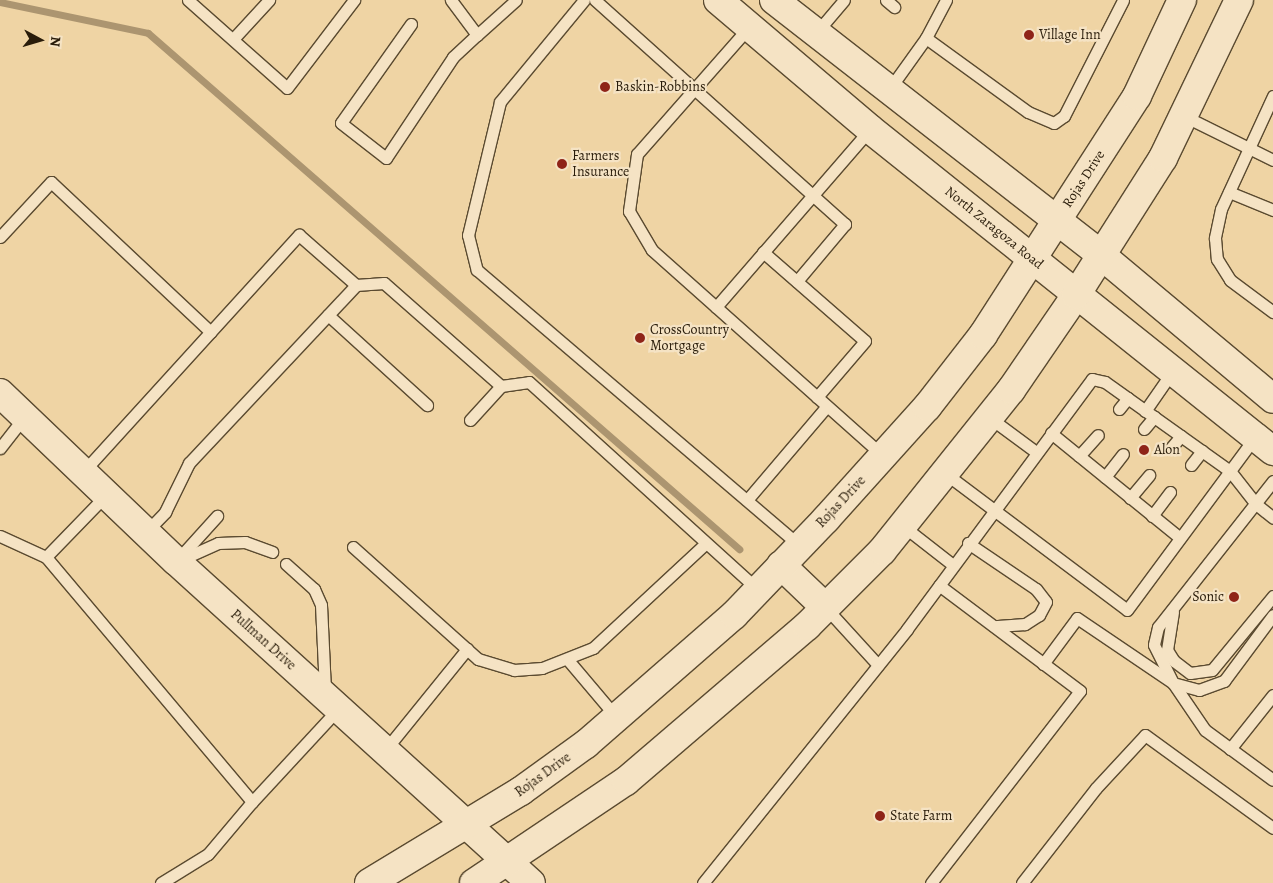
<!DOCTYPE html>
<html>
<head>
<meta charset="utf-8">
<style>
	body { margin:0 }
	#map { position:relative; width:1273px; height:883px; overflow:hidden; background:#efd4a4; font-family:Alegreya,serif }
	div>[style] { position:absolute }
	.stream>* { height:7px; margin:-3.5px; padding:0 3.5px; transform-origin:3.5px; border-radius:3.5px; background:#ac9570 }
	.roads { filter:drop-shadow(1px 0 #5a4a30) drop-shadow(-1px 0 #5a4a30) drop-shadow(0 1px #5a4a30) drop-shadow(0 -1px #5a4a30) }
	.service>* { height:11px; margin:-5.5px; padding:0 5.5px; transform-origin:5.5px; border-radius:5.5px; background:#f5e3c4 }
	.tertiary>* { height:28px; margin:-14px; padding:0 14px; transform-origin:14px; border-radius:14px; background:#f5e3c4 }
	.secondary>* { height:28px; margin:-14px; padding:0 14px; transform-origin:14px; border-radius:14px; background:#f5e3c4 }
	.dots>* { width:14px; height:14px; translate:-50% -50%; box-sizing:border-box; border:2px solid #f5e3c4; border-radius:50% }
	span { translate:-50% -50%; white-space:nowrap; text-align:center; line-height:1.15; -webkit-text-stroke:4.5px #f5e3c4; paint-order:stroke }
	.poi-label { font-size:14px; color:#291c0a }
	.left { translate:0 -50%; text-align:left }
	.right { translate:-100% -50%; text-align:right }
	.street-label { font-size:14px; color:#291c0a }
	.north { position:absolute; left:15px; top:15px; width:50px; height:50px; -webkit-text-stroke:4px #f5e3c4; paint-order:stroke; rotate:96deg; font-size:14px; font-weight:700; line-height:20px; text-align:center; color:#291c0a }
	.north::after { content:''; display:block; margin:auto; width:18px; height:22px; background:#291c0a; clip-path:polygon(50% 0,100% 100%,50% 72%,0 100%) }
</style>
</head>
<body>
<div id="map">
	<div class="stream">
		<div style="left:0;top:2px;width:151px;rotate:11.8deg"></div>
		<div style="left:148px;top:33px;width:785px;rotate:41.12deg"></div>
	</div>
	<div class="roads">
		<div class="service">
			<div style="left:188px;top:0;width:132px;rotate:41.6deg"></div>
			<div style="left:287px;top:88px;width:111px;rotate:-52.7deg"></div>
			<div style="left:584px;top:0;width:132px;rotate:129.5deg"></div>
			<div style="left:500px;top:102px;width:137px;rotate:103.5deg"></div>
			<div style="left:468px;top:235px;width:36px;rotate:76deg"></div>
			<div style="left:477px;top:270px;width:425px;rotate:40.5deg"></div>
			<div style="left:595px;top:0;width:336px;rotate:41.9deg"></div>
			<div style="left:845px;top:224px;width:75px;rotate:130.1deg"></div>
			<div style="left:886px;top:0;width:11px;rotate:41deg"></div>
			<div style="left:946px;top:0;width:43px;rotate:117.8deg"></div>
			<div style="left:926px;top:38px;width:126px;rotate:36deg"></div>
			<div style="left:1028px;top:112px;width:28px;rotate:23deg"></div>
			<div style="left:1054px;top:123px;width:12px;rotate:-35deg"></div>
			<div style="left:1064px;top:116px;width:130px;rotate:-63deg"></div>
			<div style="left:411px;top:24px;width:121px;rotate:125.3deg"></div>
			<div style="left:341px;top:123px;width:57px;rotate:37.9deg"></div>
			<div style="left:386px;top:158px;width:121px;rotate:-56.4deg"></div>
			<div style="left:453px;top:57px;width:33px;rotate:-43deg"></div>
			<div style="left:477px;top:35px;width:44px;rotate:-126.6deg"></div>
			<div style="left:749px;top:27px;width:169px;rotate:131.4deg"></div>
			<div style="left:637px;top:154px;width:58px;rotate:98deg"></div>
			<div style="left:629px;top:211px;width:45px;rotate:59.5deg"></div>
			<div style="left:652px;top:250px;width:310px;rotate:41.7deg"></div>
			<div style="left:816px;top:33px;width:43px;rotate:-49.7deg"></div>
			<div style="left:477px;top:35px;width:52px;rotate:-41.9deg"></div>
			<div style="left:234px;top:38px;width:52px;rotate:-47.4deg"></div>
			<div style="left:888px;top:91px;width:65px;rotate:-54.4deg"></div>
			<div style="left:1273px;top:96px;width:124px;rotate:114.7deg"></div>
			<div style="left:1221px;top:209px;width:30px;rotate:102deg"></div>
			<div style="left:1215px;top:238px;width:21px;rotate:85deg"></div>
			<div style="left:1217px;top:259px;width:25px;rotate:58deg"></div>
			<div style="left:1230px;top:280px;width:54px;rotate:36.7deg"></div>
			<div style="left:1184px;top:116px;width:99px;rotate:26.3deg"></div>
			<div style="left:1229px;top:192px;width:48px;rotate:22.2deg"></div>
			<div style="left:0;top:237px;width:75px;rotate:-47.2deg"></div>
			<div style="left:51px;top:182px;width:219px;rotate:43.2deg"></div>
			<div style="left:763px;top:252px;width:135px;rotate:41.1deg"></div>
			<div style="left:865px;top:341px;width:74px;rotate:130.6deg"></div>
			<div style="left:716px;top:307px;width:235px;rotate:-49.1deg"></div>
			<div style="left:328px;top:315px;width:134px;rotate:42.3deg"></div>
			<div style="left:1119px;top:409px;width:14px;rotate:-51deg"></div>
			<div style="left:1145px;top:411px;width:47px;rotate:-55.3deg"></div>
			<div style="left:990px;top:418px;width:57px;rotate:36.5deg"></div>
			<div style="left:470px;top:420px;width:46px;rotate:-47.6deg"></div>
			<div style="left:1144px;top:429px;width:16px;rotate:-50deg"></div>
			<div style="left:1051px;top:433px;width:166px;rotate:39.1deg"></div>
			<div style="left:0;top:448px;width:41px;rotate:-52deg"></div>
			<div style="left:1170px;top:449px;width:17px;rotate:-50deg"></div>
			<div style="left:1079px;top:456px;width:28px;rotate:-48deg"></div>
			<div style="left:1191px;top:465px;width:18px;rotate:-52deg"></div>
			<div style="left:83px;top:472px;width:321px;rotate:-47.7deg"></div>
			<div style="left:299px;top:235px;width:76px;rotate:41.3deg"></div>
			<div style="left:356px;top:285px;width:28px;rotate:-4deg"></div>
			<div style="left:384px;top:283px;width:156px;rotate:41.4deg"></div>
			<div style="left:501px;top:386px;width:28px;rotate:-8deg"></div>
			<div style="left:529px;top:382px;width:309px;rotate:42.2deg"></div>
			<div style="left:946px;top:474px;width:226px;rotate:36.9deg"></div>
			<div style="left:1127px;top:610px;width:215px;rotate:-53.5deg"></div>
			<div style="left:1105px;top:477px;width:29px;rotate:-52deg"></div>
			<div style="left:1273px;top:481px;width:186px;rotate:128.2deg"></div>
			<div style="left:1158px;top:627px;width:18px;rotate:103deg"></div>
			<div style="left:1154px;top:645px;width:42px;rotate:63.4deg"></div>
			<div style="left:1173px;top:683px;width:27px;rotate:15deg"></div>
			<div style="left:1199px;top:690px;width:27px;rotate:-20deg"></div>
			<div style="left:1224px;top:681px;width:82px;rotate:-53.4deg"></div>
			<div style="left:106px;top:495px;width:86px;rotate:134.1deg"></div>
			<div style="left:46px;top:557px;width:320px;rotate:49.9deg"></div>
			<div style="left:252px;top:802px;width:128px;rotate:-47.2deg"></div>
			<div style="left:1130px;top:498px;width:30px;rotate:-50deg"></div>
			<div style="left:747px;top:500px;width:123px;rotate:-49.6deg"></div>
			<div style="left:1152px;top:516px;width:30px;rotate:-53deg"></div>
			<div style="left:903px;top:526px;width:63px;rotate:38deg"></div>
			<div style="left:146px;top:532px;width:28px;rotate:-46deg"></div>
			<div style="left:165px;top:512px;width:55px;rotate:-63.9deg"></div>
			<div style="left:189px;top:463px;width:244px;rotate:-46.8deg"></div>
			<div style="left:0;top:536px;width:51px;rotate:24.5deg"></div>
			<div style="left:968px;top:543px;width:82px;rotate:34.1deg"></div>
			<div style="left:1036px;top:589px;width:16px;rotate:52deg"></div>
			<div style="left:1046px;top:602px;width:15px;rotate:118deg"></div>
			<div style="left:1039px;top:615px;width:17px;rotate:147deg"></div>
			<div style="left:1025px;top:624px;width:31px;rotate:176deg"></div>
			<div style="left:353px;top:547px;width:168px;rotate:41.9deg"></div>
			<div style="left:478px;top:659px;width:38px;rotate:17deg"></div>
			<div style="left:514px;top:670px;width:28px;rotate:-4deg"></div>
			<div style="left:542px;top:668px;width:55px;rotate:-21.4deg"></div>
			<div style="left:593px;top:648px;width:154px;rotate:-42.9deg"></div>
			<div style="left:179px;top:558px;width:57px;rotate:-47.9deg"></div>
			<div style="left:178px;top:561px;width:44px;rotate:-24.2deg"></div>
			<div style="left:218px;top:543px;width:27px;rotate:-2deg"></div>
			<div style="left:245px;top:542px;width:29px;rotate:20deg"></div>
			<div style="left:286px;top:564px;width:38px;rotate:42deg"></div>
			<div style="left:314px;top:589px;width:17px;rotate:66deg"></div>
			<div style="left:321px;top:605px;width:86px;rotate:87.3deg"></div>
			<div style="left:826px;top:608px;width:77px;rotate:47.6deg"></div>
			<div style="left:1173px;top:612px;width:38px;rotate:99deg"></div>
			<div style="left:1167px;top:650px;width:13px;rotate:58deg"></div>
			<div style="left:1174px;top:661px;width:20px;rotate:37deg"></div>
			<div style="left:1190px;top:673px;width:22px;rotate:-8deg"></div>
			<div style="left:1212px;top:670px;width:96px;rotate:-50.5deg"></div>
			<div style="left:568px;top:660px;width:76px;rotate:49.8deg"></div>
			<div style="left:1043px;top:664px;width:57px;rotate:-53.5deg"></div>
			<div style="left:1077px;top:618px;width:116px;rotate:34.1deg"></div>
			<div style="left:1173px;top:683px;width:57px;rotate:55.8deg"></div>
			<div style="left:1205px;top:730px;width:84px;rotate:36.3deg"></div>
			<div style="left:386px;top:749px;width:129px;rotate:-51deg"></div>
			<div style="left:1230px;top:749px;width:69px;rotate:-51.5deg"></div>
			<div style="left:161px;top:883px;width:55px;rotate:-31.7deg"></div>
			<div style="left:208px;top:854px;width:68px;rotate:-49.8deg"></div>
			<div style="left:703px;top:883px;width:326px;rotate:-51.2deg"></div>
			<div style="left:907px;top:629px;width:311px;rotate:-53.5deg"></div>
			<div style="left:1092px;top:379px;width:13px;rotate:13deg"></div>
			<div style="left:1105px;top:382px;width:153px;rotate:35.5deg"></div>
			<div style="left:1230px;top:471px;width:42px;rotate:51.8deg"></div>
			<div style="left:1256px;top:504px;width:22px;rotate:39deg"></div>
			<div style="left:931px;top:883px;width:243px;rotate:-52.2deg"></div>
			<div style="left:1080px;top:691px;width:176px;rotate:-143.1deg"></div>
			<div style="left:1022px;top:883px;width:120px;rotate:-52.1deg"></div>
			<div style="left:1096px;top:788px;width:72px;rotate:-47.2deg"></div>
			<div style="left:1145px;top:735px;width:158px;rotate:36deg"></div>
		</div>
		<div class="tertiary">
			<div style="left:0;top:393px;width:243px;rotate:43.7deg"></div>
			<div style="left:176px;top:561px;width:479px;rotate:42.2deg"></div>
		</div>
		<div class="secondary">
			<div style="left:718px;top:0;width:199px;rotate:40.3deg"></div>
			<div style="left:870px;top:129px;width:516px;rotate:38.63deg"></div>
			<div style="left:774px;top:0;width:415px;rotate:37.9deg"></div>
			<div style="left:1101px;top:255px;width:224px;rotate:39.9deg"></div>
			<div style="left:781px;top:565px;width:62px;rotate:43.7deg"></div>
			<div style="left:369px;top:883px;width:178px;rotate:-31.2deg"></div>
			<div style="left:521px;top:791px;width:80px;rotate:-35.9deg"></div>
			<div style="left:586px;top:744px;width:196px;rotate:-41.1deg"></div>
			<div style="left:734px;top:615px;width:133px;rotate:-46.2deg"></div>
			<div style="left:826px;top:519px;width:151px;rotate:-48deg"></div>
			<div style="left:927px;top:407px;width:91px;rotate:-52.1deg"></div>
			<div style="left:983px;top:335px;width:284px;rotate:-57.2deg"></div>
			<div style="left:1137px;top:96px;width:106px;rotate:-64.9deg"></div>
			<div style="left:474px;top:883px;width:183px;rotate:-33.9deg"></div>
			<div style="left:626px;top:781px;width:238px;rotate:-40.6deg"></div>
			<div style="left:807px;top:626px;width:106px;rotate:-45deg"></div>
			<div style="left:882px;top:551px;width:206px;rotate:-51.3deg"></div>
			<div style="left:1011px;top:390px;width:115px;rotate:-55.6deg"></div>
			<div style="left:1076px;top:295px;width:162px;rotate:-57.6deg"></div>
			<div style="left:1163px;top:158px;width:175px;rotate:-64.3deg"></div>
		</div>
	</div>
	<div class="dots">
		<div style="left:1029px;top:35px;background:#8f2418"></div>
		<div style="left:605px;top:87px;background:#8f2418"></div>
		<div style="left:562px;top:164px;background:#8f2418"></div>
		<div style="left:640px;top:338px;background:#8f2418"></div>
		<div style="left:1144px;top:450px;background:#8f2418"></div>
		<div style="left:1234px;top:597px;background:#8f2418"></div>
		<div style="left:880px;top:816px;background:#8f2418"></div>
	</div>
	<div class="poi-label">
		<span class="left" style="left:1039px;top:35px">Village Inn</span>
		<span class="left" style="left:615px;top:87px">Baskin-Robbins</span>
		<span class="left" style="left:572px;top:164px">Farmers<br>Insurance</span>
		<span class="left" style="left:650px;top:338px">CrossCountry<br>Mortgage</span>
		<span class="left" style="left:1154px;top:450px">Alon</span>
		<span class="right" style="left:1224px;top:597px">Sonic</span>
		<span class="left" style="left:890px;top:816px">State Farm</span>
	</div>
	<div class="street-label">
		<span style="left:1084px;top:179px;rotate:-57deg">Rojas Drive</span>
		<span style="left:994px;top:228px;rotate:39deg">North Zaragoza Road</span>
		<span style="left:841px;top:502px;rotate:-47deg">Rojas Drive</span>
		<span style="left:263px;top:640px;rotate:42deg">Pullman Drive</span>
		<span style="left:543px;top:775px;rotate:-36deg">Rojas Drive</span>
	</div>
	<div class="north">N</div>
</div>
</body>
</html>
